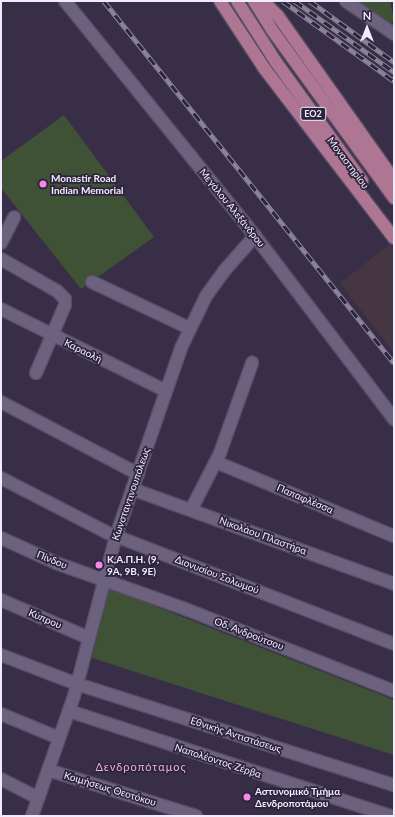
<!DOCTYPE html>
<html>
<head>
<meta charset="utf-8">
<style>
	body { margin:0 }
	#map { position:relative; width:395px; height:817px; overflow:hidden; background:#382e48; font-family:Lato,sans-serif }
	div>[style] { position:absolute }
	.industrial>* { inset:0; background:#453642 }
	.green>* { inset:0; background:#405236 }
	.roads { filter:drop-shadow(1px 0 #564d64) drop-shadow(-1px 0 #564d64) drop-shadow(0 1px #564d64) drop-shadow(0 -1px #564d64) }
	.minor>* { height:12px; margin:-6px; padding:0 6px; transform-origin:6px; border-radius:6px; background:#6c617f }
	.major>* { height:12px; margin:-6px; padding:0 6px; transform-origin:6px; border-radius:6px; background:#af7693 }
	.rail>* { height:4.5px; margin-top:-2.25px; transform-origin:0; background:repeating-linear-gradient(90deg,#2e243e 0 9px,#8d869b 0 18px); box-sizing:border-box; border-block:1px solid #8d869b }
	.dots>* { width:11px; height:11px; translate:-50% -50%; box-sizing:border-box; border:2px solid #2e243e; border-radius:50% }
	span { translate:-50% -50%; white-space:nowrap; text-align:center; line-height:1.15; -webkit-text-stroke:3.5px #2e243e; paint-order:stroke }
	.shield-label span { padding:1px 3px; background:#2e243e; border:1px solid; border-radius:3px; -webkit-text-stroke-width:0 }
	.shield-label { font-size:9px; color:#f1ecfd; font-weight:700 }
	.street-label { font-size:10px; color:#f1ecfd }
	.poi-label { font-size:10px; color:#f1ecfd; font-weight:700 }
	.left { translate:0 -50%; text-align:left }
	.neighbourhood-label { font-size:11px; color:#edafe4; letter-spacing:1px }
	.frame { position:absolute; inset:0; border:2px solid #f1ecfd; pointer-events:none }
	.north { position:absolute; left:347px; top:8px; width:40px; height:40px; -webkit-text-stroke:3px #2e243e; paint-order:stroke; rotate:0deg; font-size:11px; font-weight:700; line-height:16px; text-align:center; color:#f1ecfd }
	.north::after { content:''; display:block; margin:auto; width:14px; height:18px; background:#f1ecfd; clip-path:polygon(50% 0,100% 100%,50% 72%,0 100%) }
</style>
</head>
<body>
<div id="map">
	<div class="industrial">
		<div style="clip-path:polygon(390px 244px,394px 249px,394px 353px,340px 283px)"></div>
	</div>
	<div class="green">
		<div style="clip-path:polygon(357px 1px,390px 1px,394px 21px,387px 24px)"></div>
		<div style="clip-path:polygon(64px 115px,154px 237px,81px 289px,1px 188px,1px 161px)"></div>
		<div style="clip-path:polygon(109px 588px,394px 700px,394px 755px,92px 658px)"></div>
	</div>
	<div class="roads">
		<div class="minor">
			<div style="left:65px;top:1px;width:302px;rotate:51deg"></div>
			<div style="left:255px;top:236px;width:230px;rotate:52.8deg"></div>
			<div style="left:346px;top:1px;width:58px;rotate:34.5deg"></div>
			<div style="left:1px;top:243px;width:29px;rotate:-63deg"></div>
			<div style="left:1px;top:259px;width:64px;rotate:29.7deg"></div>
			<div style="left:57px;top:291px;width:11px;rotate:45deg"></div>
			<div style="left:65px;top:299px;width:6px;rotate:90deg"></div>
			<div style="left:65px;top:305px;width:74px;rotate:113.1deg"></div>
			<div style="left:92px;top:282px;width:107px;rotate:25.4deg"></div>
			<div style="left:1px;top:309px;width:184px;rotate:26.4deg"></div>
			<div style="left:1px;top:402px;width:155px;rotate:27.7deg"></div>
			<div style="left:216px;top:462px;width:193px;rotate:22.6deg"></div>
			<div style="left:1px;top:478px;width:120px;rotate:27.2deg"></div>
			<div style="left:108px;top:533px;width:307px;rotate:21.2deg"></div>
			<div style="left:132px;top:489px;width:279px;rotate:19.9deg"></div>
			<div style="left:191px;top:510px;width:64px;rotate:-63deg"></div>
			<div style="left:220px;top:453px;width:96px;rotate:-70.4deg"></div>
			<div style="left:1px;top:538px;width:60px;rotate:24.4deg"></div>
			<div style="left:56px;top:563px;width:140px;rotate:19.6deg"></div>
			<div style="left:188px;top:610px;width:221px;rotate:21.5deg"></div>
			<div style="left:1px;top:600px;width:96px;rotate:23.4deg"></div>
			<div style="left:1px;top:655px;width:81px;rotate:20.9deg"></div>
			<div style="left:77px;top:684px;width:333px;rotate:17.7deg"></div>
			<div style="left:69px;top:711px;width:339px;rotate:18.1deg"></div>
			<div style="left:1px;top:714px;width:63px;rotate:22.5deg"></div>
			<div style="left:48px;top:770px;width:155px;rotate:17.3deg"></div>
			<div style="left:1px;top:779px;width:42px;rotate:27.2deg"></div>
			<div style="left:32px;top:816px;width:127px;rotate:-70.7deg"></div>
			<div style="left:74px;top:696px;width:165px;rotate:-75.3deg"></div>
			<div style="left:116px;top:536px;width:199px;rotate:-70.9deg"></div>
			<div style="left:181px;top:348px;width:58px;rotate:-64.3deg"></div>
			<div style="left:206px;top:296px;width:31px;rotate:-54deg"></div>
			<div style="left:224px;top:271px;width:47px;rotate:-48.5deg"></div>
		</div>
		<div class="major">
			<div style="left:220px;top:1px;width:80px;rotate:56.7deg"></div>
			<div style="left:264px;top:68px;width:214px;rotate:52.6deg"></div>
			<div style="left:237px;top:1px;width:72px;rotate:57.4deg"></div>
			<div style="left:276px;top:62px;width:147px;rotate:54.1deg"></div>
			<div style="left:254px;top:1px;width:34px;rotate:58deg"></div>
			<div style="left:272px;top:30px;width:208px;rotate:54deg"></div>
			<div style="left:263px;top:1px;width:21px;rotate:45deg"></div>
			<div style="left:278px;top:16px;width:201px;rotate:54.7deg"></div>
		</div>
	</div>
	<div class="rail">
		<div style="left:104px;top:1px;width:464px;rotate:51.3deg"></div>
		<div style="left:283px;top:1px;width:137px;rotate:35.8deg"></div>
		<div style="left:295px;top:1px;width:122px;rotate:35.6deg"></div>
		<div style="left:310px;top:1px;width:104px;rotate:36deg"></div>
	</div>
	<div class="dots">
		<div style="left:43px;top:184px;background:#f788eb"></div>
		<div style="left:99px;top:565px;background:#f788eb"></div>
		<div style="left:247px;top:797px;background:#f788eb"></div>
	</div>
	<div class="shield-label">
		<span style="left:313px;top:114px">ΕΟ2</span>
	</div>
	<div class="street-label">
		<span style="left:348px;top:163px;rotate:53deg">Μοναστηρίου</span>
		<span style="left:232px;top:208px;rotate:51deg">Μεγάλου Αλεξάνδρου</span>
		<span style="left:83px;top:351px;rotate:26deg">Καραολή</span>
		<span style="left:131px;top:494px;rotate:-71deg">Κωνσταντινουπόλεως</span>
		<span style="left:305px;top:499px;rotate:23deg">Παπαφλέσσα</span>
		<span style="left:263px;top:536px;rotate:20deg">Νικολάου Πλαστήρα</span>
		<span style="left:52px;top:560px;rotate:22deg">Πίνδου</span>
		<span style="left:217px;top:575px;rotate:21deg">Διονυσίου Σολωμού</span>
		<span style="left:45px;top:619px;rotate:23deg">Κύπρου</span>
		<span style="left:249px;top:634px;rotate:21deg">Οδ. Ανδρούτσου</span>
		<span style="left:236px;top:735px;rotate:18deg">Εθνικής Αντιστάσεως</span>
		<span style="left:218px;top:761px;rotate:18deg">Ναπολέοντος Ζέρβα</span>
		<span style="left:110px;top:789px;rotate:17deg">Κοιμήσεως Θεοτόκου</span>
	</div>
	<div class="poi-label">
		<span class="left" style="left:51px;top:184px">Monastir Road<br>Indian Memorial</span>
		<span class="left" style="left:107px;top:565px">Κ,Α.Π.Η. (9,<br>9Α, 9Β, 9Ε)</span>
		<span class="left" style="left:255px;top:797px">Αστυνομικό Τμήμα<br>Δενδροποτάμου</span>
	</div>
	<div class="neighbourhood-label">
		<span style="left:141px;top:767px">Δενδροπόταμος</span>
	</div>
	<div class="frame"></div>
	<div class="north">N</div>
</div>
</body>
</html>
